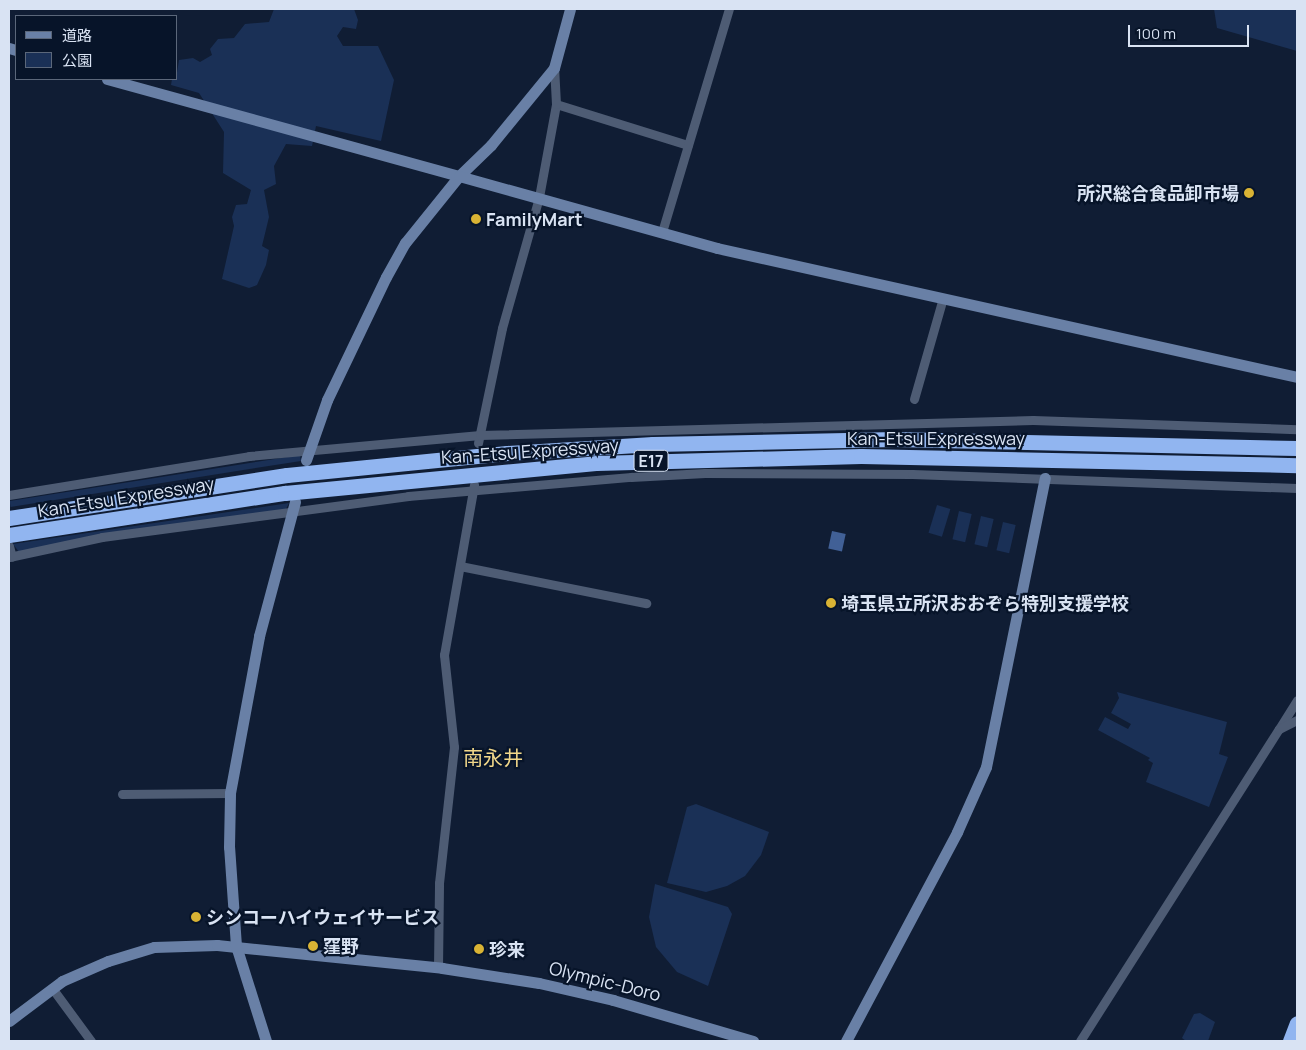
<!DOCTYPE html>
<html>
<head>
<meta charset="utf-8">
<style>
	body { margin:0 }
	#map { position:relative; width:1306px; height:1050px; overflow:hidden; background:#101d34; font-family:Manrope,"Noto Sans JP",sans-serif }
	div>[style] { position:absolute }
	.green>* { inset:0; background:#1a3056; transform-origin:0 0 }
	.water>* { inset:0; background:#416096; transform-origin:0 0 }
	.street>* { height:9px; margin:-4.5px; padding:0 4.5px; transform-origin:4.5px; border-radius:4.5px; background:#4e5c74 }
	.secondary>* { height:11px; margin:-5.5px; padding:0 5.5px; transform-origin:5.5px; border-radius:5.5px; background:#6980a6 }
	.highway>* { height:15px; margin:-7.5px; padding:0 7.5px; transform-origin:7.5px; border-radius:7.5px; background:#91b5f0 }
	.dots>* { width:14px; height:14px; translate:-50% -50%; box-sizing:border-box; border:2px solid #071429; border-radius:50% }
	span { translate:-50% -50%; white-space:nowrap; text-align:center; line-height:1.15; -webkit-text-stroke:4.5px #071429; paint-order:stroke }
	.shield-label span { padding:1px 4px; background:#071429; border:1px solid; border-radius:4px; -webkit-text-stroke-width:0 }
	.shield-label { font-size:16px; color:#d9e3f3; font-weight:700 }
	.poi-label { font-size:18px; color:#d9e3f3; font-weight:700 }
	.right { translate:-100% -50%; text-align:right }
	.left { translate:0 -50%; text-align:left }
	.street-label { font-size:18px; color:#d9e3f3 }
	.quarter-label { font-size:20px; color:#f1d78a }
	.frame { position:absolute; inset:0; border:10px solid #d9e3f3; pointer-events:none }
	.legend { position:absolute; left:15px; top:15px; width:162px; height:65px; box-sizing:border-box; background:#071429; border:1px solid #5b677a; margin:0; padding:6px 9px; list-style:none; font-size:15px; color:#d9e3f3 }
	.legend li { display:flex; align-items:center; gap:10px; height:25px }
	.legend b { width:25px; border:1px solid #5b677a }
	.scale { position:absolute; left:1128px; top:25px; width:121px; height:22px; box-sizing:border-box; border:2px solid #d9e3f3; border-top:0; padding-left:6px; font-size:15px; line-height:18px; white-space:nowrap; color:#d9e3f3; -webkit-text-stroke:4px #071429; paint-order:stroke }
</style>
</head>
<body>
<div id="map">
	<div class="green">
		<div style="clip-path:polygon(274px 9px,354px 9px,358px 20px,356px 29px,343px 27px,337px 36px,343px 46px,378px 46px,394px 80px,381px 141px,316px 126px,312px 146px,286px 144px,274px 166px,276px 184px,264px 190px,269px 217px,262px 246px,269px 250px,266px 265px,257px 285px,249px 288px,222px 279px,234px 226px,232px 217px,236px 205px,247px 204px,251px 190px,223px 173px,224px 132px,199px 93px,171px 85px,172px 79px,176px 79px,179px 60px,193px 58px,200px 62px,212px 55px,210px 49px,218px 39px,234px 38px,245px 24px,269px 22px)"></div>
		<div style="clip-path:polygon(1214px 9px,1297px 9px,1297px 51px,1217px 28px)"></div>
		<div style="left:300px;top:455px;width:6px;height:294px;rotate:81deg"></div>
		<div style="clip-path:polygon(289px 503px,286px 509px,19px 552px,13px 544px)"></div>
		<div style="left:937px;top:505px;width:14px;height:29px;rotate:17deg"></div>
		<div style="left:959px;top:511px;width:13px;height:29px;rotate:13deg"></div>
		<div style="left:981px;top:516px;width:13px;height:29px;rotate:13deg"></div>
		<div style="left:1003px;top:522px;width:13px;height:29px;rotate:13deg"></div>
		<div style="clip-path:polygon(1117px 692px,1227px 722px,1219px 754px,1228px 757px,1209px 807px,1146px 782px,1153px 763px,1148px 760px,1150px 758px,1098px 730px,1105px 717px,1128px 729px,1131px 724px,1111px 713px,1119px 698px)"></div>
		<div style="clip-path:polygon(696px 804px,769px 832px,761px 855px,745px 876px,727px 886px,706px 892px,667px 883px,687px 807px)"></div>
		<div style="clip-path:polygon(655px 884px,728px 907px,732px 914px,708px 986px,677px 972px,656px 947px,649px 917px)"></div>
		<div style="clip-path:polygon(1200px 1013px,1215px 1022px,1208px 1041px,1186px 1041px,1182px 1038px,1194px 1014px)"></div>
	</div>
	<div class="water">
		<div style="left:832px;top:531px;width:14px;height:18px;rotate:12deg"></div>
	</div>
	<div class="street">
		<div style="left:556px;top:104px;width:138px;rotate:17.3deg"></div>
		<div style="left:662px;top:232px;width:233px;rotate:-73.3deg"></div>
		<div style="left:914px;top:399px;width:105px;rotate:-74deg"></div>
		<div style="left:478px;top:443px;width:117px;rotate:-78.2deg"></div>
		<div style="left:502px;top:328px;width:136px;rotate:-74.2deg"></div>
		<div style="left:539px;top:197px;width:95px;rotate:-79.6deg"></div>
		<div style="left:556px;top:104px;width:36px;rotate:-93deg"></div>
		<div style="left:9px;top:495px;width:243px;rotate:-9.2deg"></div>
		<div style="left:249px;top:456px;width:232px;rotate:-5.2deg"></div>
		<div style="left:480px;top:435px;width:553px;rotate:-1.55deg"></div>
		<div style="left:1033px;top:420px;width:264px;rotate:2deg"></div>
		<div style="left:9px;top:546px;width:11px;rotate:75deg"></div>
		<div style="left:9px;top:557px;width:95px;rotate:-12.1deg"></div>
		<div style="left:102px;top:537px;width:309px;rotate:-7.6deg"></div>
		<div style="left:408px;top:496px;width:224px;rotate:-4.9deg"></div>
		<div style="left:631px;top:477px;width:74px;rotate:-3.1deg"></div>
		<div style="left:705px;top:473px;width:207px;rotate:0.3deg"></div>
		<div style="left:912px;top:474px;width:385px;rotate:2.1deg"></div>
		<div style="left:460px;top:566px;width:190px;rotate:11.3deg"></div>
		<div style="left:1279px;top:729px;width:34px;rotate:-58deg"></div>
		<div style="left:122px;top:794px;width:108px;rotate:-0.5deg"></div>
		<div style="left:438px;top:968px;width:85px;rotate:-89.3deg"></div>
		<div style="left:439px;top:883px;width:137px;rotate:-83.7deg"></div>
		<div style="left:454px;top:747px;width:93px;rotate:-96.2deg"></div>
		<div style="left:444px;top:655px;width:173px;rotate:-80deg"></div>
		<div style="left:52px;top:988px;width:66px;rotate:53.7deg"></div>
		<div style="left:1080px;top:1041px;width:370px;rotate:-57.5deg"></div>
		<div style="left:1279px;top:729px;width:20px;rotate:-27deg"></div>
	</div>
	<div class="secondary">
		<div style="left:9px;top:48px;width:7px;rotate:16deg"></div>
		<div style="left:107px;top:79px;width:365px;rotate:15.4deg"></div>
		<div style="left:459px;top:176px;width:45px;rotate:-44.1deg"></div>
		<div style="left:491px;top:145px;width:99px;rotate:-50.7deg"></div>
		<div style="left:554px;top:68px;width:61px;rotate:-74.8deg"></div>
		<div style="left:306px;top:460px;width:64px;rotate:-70.7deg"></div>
		<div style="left:327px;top:400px;width:136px;rotate:-64.4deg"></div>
		<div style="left:386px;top:277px;width:39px;rotate:-61deg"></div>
		<div style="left:405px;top:243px;width:86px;rotate:-51.1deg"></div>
		<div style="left:459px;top:176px;width:268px;rotate:15.6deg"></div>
		<div style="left:717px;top:248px;width:594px;rotate:12.54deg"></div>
		<div style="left:9px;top:1021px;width:66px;rotate:-37deg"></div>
		<div style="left:62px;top:981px;width:50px;rotate:-23.5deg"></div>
		<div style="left:108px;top:961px;width:48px;rotate:-16.9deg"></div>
		<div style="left:154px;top:947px;width:63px;rotate:-1.8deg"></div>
		<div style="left:217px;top:945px;width:226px;rotate:5.8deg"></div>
		<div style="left:442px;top:968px;width:98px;rotate:8.8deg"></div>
		<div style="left:539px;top:983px;width:76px;rotate:12.9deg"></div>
		<div style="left:613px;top:1000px;width:146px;rotate:16.3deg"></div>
		<div style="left:266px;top:1041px;width:100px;rotate:-107.5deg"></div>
		<div style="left:236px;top:946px;width:99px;rotate:-94deg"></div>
		<div style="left:229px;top:847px;width:54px;rotate:-88.9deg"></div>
		<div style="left:230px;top:793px;width:160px;rotate:-79.5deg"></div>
		<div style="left:259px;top:636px;width:139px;rotate:-75deg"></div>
		<div style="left:846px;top:1041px;width:237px;rotate:-62deg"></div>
		<div style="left:957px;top:832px;width:71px;rotate:-66deg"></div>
		<div style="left:986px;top:767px;width:295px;rotate:-78.5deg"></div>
	</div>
	<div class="highway">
		<div style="left:9px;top:518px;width:281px;rotate:-8.8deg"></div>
		<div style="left:287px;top:475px;width:221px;rotate:-5.7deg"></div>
		<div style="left:507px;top:453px;width:146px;rotate:-3.5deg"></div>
		<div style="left:653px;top:444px;width:242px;rotate:-1.2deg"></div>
		<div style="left:895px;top:439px;width:402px;rotate:1.3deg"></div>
		<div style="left:9px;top:535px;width:279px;rotate:-8.7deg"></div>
		<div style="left:285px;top:493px;width:312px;rotate:-5.5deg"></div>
		<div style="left:596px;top:463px;width:265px;rotate:-1.5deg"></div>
		<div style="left:861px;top:456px;width:436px;rotate:1.2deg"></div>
		<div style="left:1290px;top:1041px;width:19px;rotate:-69deg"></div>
	</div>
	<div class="dots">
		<div style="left:1249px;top:193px;background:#d9b334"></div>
		<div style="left:476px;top:219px;background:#d9b334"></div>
		<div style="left:831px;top:603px;background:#d9b334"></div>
		<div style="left:196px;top:917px;background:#d9b334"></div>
		<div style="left:313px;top:946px;background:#d9b334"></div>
		<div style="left:479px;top:949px;background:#d9b334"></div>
	</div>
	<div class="shield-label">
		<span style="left:651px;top:461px">E17</span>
	</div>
	<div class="poi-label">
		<span class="right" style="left:1239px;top:193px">所沢総合食品卸市場</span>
		<span class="left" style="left:486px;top:219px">FamilyMart</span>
		<span class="left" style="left:841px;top:603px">埼玉県立所沢おおぞら特別支援学校</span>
		<span class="left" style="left:206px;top:917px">シンコーハイウェイサービス</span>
		<span class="left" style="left:323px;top:946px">窪野</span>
		<span class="left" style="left:489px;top:949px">珍来</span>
	</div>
	<div class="street-label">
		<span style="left:936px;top:438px">Kan-Etsu Expressway</span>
		<span style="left:530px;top:451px;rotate:-4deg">Kan-Etsu Expressway</span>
		<span style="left:126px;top:497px;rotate:-9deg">Kan-Etsu Expressway</span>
		<span style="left:605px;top:981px;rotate:14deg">Olympic-Doro</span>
	</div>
	<div class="quarter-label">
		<span style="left:493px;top:757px">南永井</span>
	</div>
	<div class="frame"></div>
	<ul class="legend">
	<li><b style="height:6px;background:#6980a6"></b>道路</li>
	<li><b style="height:14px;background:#1a3056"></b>公園</li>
	</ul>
	<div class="scale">100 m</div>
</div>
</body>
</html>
